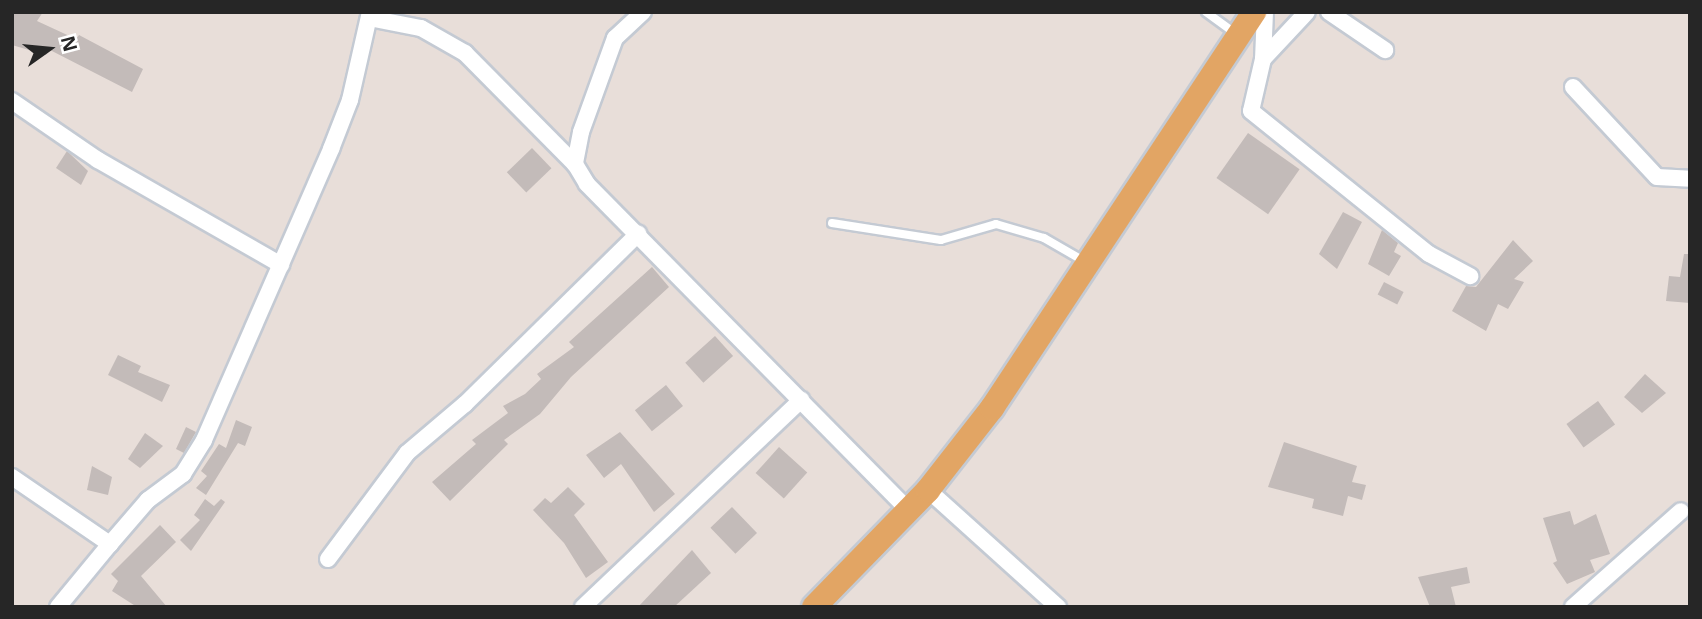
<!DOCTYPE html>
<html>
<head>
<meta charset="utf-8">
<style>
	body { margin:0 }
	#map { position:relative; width:1702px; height:619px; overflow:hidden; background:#e8ded9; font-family:"Noto Sans",sans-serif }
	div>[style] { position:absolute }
	.building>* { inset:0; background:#c3bbb9; transform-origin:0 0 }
	.roads { filter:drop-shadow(2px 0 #c4cad3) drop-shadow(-2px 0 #c4cad3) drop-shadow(0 2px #c4cad3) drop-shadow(0 -2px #c4cad3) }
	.service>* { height:8px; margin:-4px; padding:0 4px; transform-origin:4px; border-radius:4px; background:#fff }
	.minor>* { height:16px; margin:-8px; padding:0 8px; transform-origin:8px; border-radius:8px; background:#fff }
	.primary>* { height:24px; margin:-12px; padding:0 12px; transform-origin:12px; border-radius:12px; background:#e2a564 }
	span { translate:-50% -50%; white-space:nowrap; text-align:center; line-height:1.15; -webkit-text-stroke:7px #fff; paint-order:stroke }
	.frame { position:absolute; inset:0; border:14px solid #262626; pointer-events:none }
	.north { position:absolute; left:14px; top:14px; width:70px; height:70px; -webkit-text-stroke:5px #fff; paint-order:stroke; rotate:75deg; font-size:19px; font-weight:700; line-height:28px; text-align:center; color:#262626 }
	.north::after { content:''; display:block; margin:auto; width:24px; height:32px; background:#262626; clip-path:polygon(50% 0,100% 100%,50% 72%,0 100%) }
</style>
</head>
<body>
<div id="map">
	<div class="building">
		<div style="clip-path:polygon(12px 12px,43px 12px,37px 21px,76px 39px,79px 35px,143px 69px,132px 92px,50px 50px,46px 55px,12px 45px)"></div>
		<div style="left:1248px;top:133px;width:63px;height:55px;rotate:35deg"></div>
		<div style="left:532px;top:148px;width:28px;height:35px;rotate:46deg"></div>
		<div style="clip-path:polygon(67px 151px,88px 171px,81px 185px,56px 168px)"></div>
		<div style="clip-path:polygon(1343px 212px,1362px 222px,1337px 269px,1319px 254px)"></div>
		<div style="clip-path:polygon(1382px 230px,1398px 243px,1394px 252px,1401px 256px,1389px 276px,1368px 264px)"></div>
		<div style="clip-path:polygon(1513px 240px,1533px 261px,1514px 279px,1524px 282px,1508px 309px,1498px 304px,1486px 331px,1452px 311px,1466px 286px,1476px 287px)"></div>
		<div style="clip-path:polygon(1684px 254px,1690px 254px,1690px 303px,1666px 301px,1669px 276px,1680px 277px)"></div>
		<div style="clip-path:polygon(652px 267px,669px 287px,571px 377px,540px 414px,504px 440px,508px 444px,450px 501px,432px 482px,476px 444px,472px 440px,508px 413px,503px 406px,525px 394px,541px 379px,537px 374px,574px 347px,569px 342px)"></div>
		<div style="left:1384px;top:282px;width:22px;height:14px;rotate:27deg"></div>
		<div style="left:715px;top:336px;width:27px;height:40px;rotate:48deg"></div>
		<div style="clip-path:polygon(118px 355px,141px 366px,138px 372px,170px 385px,162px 402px,108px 375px)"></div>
		<div style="clip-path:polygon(1645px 374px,1666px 393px,1642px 413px,1624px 397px)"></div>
		<div style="left:666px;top:385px;width:27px;height:40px;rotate:51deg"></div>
		<div style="left:1598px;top:401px;width:29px;height:39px;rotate:54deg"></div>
		<div style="clip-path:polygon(236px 420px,252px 427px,245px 446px,238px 443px,206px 495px,196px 488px,207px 476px,201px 471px,219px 444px,226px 448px)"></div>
		<div style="clip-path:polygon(186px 427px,196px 432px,184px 453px,176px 449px)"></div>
		<div style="clip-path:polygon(620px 432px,675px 494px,654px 512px,621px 464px,604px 478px,586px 455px)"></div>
		<div style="clip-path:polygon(145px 433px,163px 446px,140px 468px,128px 459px)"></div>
		<div style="clip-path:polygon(1284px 442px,1357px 466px,1352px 482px,1366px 485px,1362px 500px,1348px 496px,1343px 516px,1312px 508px,1314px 499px,1268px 487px)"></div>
		<div style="left:779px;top:447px;width:38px;height:35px;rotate:42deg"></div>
		<div style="clip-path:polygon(92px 466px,112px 477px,108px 495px,87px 490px)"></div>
		<div style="clip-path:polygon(568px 487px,585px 504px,574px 515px,608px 562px,586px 578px,564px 543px,533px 510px,545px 498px,551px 503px)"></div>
		<div style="clip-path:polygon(205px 499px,214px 506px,221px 499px,225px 502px,191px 551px,180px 540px,200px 520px,194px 515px)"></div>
		<div style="left:732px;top:507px;width:36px;height:30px;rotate:46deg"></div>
		<div style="clip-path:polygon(1570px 511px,1574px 525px,1596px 514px,1610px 554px,1590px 560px,1595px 572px,1567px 584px,1553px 563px,1557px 561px,1543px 518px)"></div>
		<div style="clip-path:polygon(160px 525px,176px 542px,141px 576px,167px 607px,137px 607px,112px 591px,118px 581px,111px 574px)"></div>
		<div style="clip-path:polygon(692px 550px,711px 573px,674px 607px,638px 607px)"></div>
		<div style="clip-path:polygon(1467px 567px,1470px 583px,1451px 587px,1456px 607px,1430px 607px,1418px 577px)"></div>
	</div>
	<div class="roads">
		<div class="service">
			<div style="left:1206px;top:12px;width:36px;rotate:36deg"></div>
			<div style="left:832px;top:223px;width:110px;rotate:8.9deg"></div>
			<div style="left:941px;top:240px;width:57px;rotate:-16.2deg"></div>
			<div style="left:996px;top:224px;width:50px;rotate:16.3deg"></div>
			<div style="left:1044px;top:238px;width:46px;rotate:29.9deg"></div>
		</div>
		<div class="minor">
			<div style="left:643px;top:12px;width:38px;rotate:137deg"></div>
			<div style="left:615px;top:38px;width:100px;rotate:109.9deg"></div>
			<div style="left:581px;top:132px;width:33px;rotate:101deg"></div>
			<div style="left:575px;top:164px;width:23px;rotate:59deg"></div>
			<div style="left:587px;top:184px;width:458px;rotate:45.4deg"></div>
			<div style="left:1265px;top:12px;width:47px;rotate:92.4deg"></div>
			<div style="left:1263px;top:59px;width:53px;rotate:103deg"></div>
			<div style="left:1251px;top:111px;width:228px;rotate:38.8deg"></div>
			<div style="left:1429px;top:254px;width:47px;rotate:28.2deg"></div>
			<div style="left:1329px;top:12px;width:68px;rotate:34.2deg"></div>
			<div style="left:369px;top:18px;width:53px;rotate:10.9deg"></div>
			<div style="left:421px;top:28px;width:51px;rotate:29.6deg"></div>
			<div style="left:465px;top:53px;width:156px;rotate:45.3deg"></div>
			<div style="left:1263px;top:59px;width:64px;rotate:-46.9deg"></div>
			<div style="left:1573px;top:87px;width:123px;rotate:47deg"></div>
			<div style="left:1657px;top:177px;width:33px;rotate:3deg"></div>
			<div style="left:12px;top:101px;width:104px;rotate:34.5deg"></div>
			<div style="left:98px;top:160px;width:211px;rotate:29.8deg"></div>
			<div style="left:12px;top:477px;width:119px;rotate:34.4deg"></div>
			<div style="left:110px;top:544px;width:58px;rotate:-49.2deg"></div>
			<div style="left:148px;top:500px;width:44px;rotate:-36.6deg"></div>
			<div style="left:183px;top:474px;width:40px;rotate:-58deg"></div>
			<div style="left:204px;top:440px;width:318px;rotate:-66.4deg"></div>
			<div style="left:331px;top:149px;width:53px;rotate:-68.8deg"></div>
			<div style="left:350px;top:100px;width:90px;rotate:-77.2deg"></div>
			<div style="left:928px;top:490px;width:175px;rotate:42deg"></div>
			<div style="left:328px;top:559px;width:132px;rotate:-53.3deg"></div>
			<div style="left:407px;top:453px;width:76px;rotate:-40.2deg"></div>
			<div style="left:465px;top:404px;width:243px;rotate:-44.5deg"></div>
			<div style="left:58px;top:607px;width:82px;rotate:-50.5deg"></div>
			<div style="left:583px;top:607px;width:301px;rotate:-43.5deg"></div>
			<div style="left:1573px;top:607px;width:144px;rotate:-41.6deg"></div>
		</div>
		<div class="primary">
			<div style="left:814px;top:607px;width:163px;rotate:-45.7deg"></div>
			<div style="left:928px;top:490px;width:104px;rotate:-52deg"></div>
			<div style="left:992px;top:408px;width:475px;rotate:-56.5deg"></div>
		</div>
	</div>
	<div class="frame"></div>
	<div class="north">N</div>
</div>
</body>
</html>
